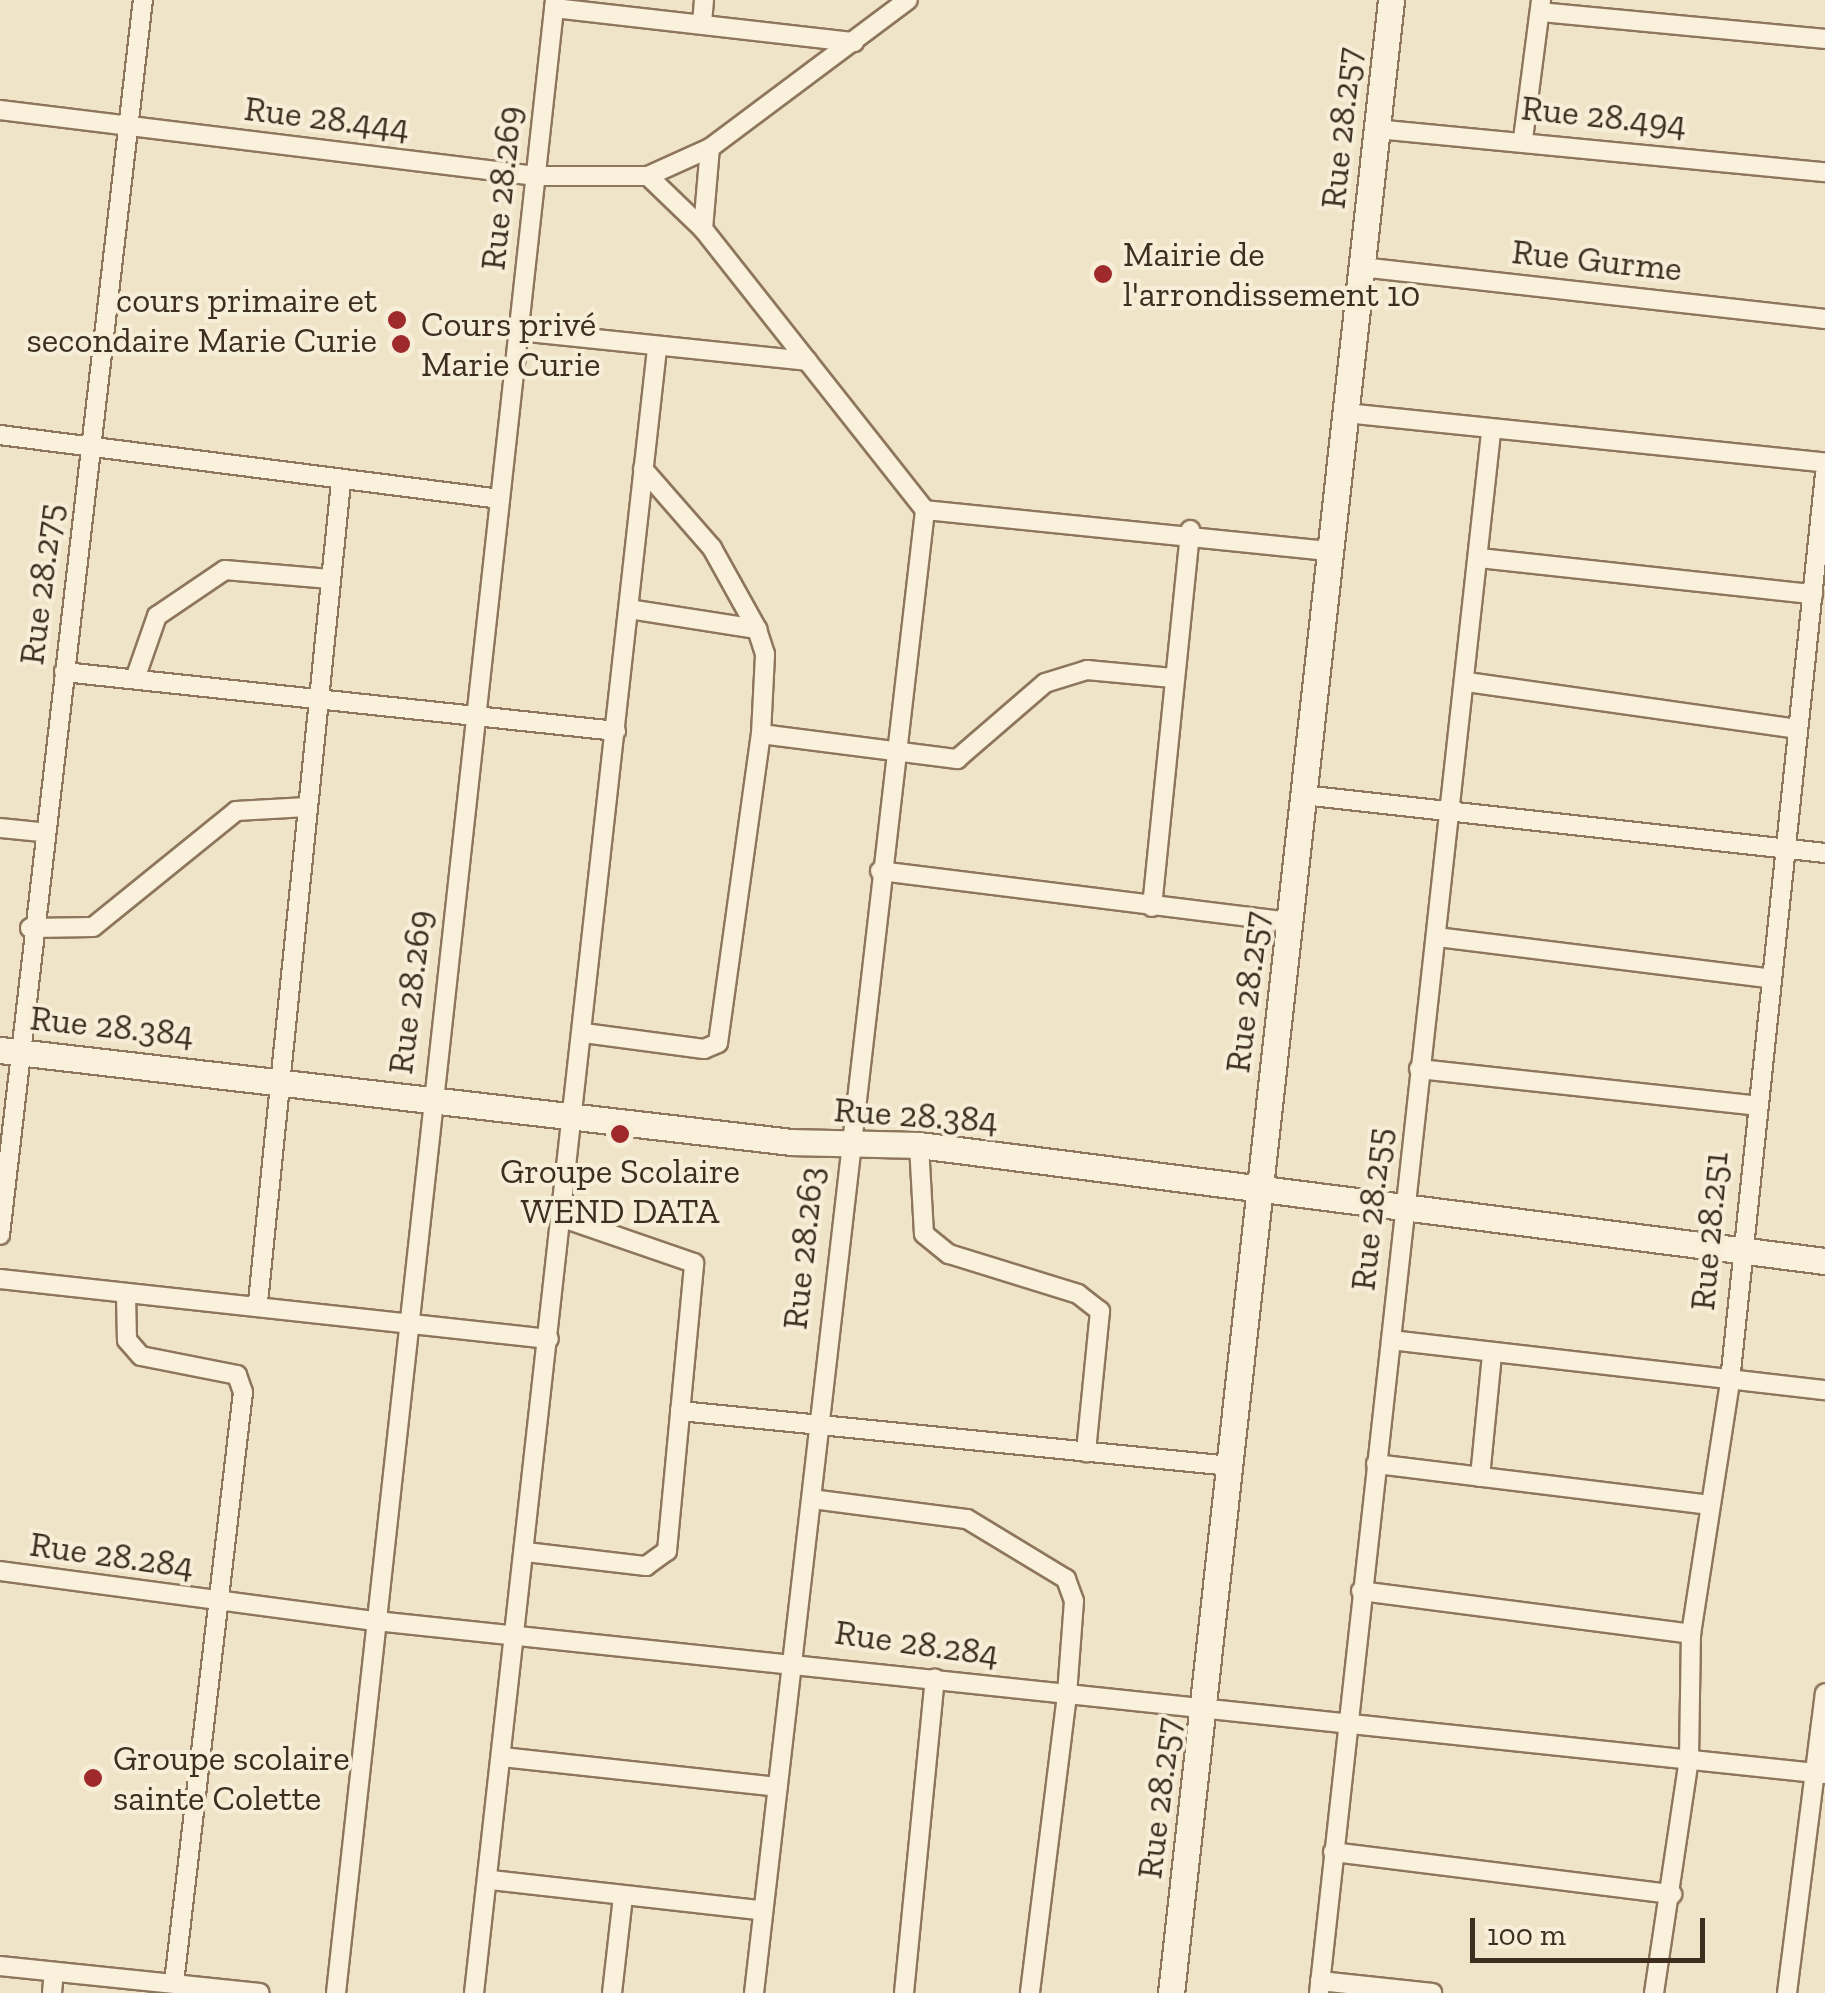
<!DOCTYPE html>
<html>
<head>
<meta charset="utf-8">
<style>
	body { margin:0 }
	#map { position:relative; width:1825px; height:1993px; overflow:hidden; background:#f0e4c8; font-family:"Zilla Slab",serif }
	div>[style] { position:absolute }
	.roads { filter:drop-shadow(2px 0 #8d765c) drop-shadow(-2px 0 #8d765c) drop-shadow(0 2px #8d765c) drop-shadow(0 -2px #8d765c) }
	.street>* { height:18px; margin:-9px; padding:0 9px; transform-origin:9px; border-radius:9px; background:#faf1dc }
	.secondary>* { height:25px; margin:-12.5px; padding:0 12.5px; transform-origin:12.5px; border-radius:12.5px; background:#faf1dc }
	.dots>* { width:28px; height:28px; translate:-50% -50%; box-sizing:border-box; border:5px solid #f7eed8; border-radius:50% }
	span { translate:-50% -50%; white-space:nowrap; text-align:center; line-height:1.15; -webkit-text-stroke:8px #f7eed8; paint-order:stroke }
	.street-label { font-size:35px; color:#3d2e20 }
	.poi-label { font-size:35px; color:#3d2e20 }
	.left { translate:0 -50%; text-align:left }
	.right { translate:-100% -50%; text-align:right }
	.scale { position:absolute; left:1470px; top:1918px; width:235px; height:45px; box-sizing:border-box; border:5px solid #3d2e20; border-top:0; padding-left:12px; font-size:30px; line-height:35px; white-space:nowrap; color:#3d2e20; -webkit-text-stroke:8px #f7eed8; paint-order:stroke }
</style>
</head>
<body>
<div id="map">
	<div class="roads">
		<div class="street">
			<div style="left:554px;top:8px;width:302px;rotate:6.5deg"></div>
			<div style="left:1540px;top:12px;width:286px;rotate:5.4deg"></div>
			<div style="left:702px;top:23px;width:23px;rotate:-85deg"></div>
			<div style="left:0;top:110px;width:540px;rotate:7.02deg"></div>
			<div style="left:536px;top:176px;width:112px"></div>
			<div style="left:648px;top:176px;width:68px;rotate:-24.3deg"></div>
			<div style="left:710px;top:148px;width:247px;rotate:-36.8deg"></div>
			<div style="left:1376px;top:129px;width:451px;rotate:5.5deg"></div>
			<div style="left:1523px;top:139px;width:140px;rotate:-82.6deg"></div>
			<div style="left:648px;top:176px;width:76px;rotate:43.9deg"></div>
			<div style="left:703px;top:229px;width:358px;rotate:51.7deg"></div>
			<div style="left:925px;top:510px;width:406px;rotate:5.8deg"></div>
			<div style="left:703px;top:229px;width:81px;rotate:-85.1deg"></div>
			<div style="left:1361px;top:267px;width:467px;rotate:6.4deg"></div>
			<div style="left:518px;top:331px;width:291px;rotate:5.9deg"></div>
			<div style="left:1345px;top:413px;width:483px;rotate:5.9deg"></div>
			<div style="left:0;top:435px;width:504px;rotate:7.29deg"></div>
			<div style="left:1479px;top:558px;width:336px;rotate:6.2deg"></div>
			<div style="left:629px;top:609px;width:130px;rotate:8.9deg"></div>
			<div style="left:64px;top:672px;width:555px;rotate:6.1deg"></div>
			<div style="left:136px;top:676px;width:64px;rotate:-70.7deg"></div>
			<div style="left:157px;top:616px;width:82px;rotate:-34.1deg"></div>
			<div style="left:225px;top:570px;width:105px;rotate:4.9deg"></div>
			<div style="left:1467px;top:682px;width:333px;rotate:8.1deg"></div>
			<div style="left:761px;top:734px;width:198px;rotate:7.3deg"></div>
			<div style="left:957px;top:759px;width:116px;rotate:-40.8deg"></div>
			<div style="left:1045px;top:683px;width:44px;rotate:-17.2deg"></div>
			<div style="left:1087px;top:670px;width:86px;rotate:5.3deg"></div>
			<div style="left:1303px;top:795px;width:525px;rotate:6.34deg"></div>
			<div style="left:0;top:828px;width:40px;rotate:5.7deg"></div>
			<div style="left:880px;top:871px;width:414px;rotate:7.1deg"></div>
			<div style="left:1152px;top:907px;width:379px;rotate:-84.2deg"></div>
			<div style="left:30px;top:928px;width:63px;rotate:-0.9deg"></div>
			<div style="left:93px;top:927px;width:184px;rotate:-39deg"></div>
			<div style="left:236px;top:811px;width:71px;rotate:-3.2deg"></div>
			<div style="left:1437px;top:937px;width:332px;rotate:7.1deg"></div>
			<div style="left:584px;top:1033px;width:121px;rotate:7.6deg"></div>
			<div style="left:704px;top:1049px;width:15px;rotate:-23deg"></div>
			<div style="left:718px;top:1043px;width:312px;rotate:-82.1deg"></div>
			<div style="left:761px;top:734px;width:80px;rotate:-87.1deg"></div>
			<div style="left:765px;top:654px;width:26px;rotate:-108deg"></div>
			<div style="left:757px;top:629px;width:93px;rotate:-119.1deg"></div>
			<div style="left:712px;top:548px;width:105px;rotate:-131.1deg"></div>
			<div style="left:1419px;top:1069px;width:336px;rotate:6.2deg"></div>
			<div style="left:919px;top:1145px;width:89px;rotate:86.8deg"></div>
			<div style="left:924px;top:1234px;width:32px;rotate:39deg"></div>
			<div style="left:949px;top:1254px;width:135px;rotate:17.2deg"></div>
			<div style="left:1078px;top:1294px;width:28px;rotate:38deg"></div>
			<div style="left:1100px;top:1311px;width:142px;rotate:95.7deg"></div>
			<div style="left:0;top:1235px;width:1243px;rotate:-83.4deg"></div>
			<div style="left:0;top:1279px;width:552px;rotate:6.24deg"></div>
			<div style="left:126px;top:1294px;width:46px;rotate:88.8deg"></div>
			<div style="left:127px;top:1340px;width:21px;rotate:49deg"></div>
			<div style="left:141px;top:1356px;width:98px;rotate:11.2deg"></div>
			<div style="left:237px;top:1375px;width:18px;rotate:71deg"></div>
			<div style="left:243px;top:1392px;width:595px;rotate:96.66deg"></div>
			<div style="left:258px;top:1302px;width:824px;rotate:-84.22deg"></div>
			<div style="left:1391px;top:1340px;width:437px;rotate:6.6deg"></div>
			<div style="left:680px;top:1411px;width:553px;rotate:5.71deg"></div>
			<div style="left:1376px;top:1464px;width:336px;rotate:7deg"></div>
			<div style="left:1480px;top:1477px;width:123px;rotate:-84.4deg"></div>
			<div style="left:812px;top:1499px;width:156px;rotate:7.4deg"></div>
			<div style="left:967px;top:1519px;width:116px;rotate:31.2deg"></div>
			<div style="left:1066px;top:1579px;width:23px;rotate:70deg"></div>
			<div style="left:1074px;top:1601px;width:94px;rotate:94.3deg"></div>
			<div style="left:1067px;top:1695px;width:300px;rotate:97.1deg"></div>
			<div style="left:526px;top:1552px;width:121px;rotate:6.7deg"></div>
			<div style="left:646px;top:1566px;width:26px;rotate:-36deg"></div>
			<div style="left:667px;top:1551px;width:289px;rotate:-84.6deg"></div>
			<div style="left:694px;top:1263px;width:135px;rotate:-161deg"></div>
			<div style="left:0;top:1571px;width:379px;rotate:7.6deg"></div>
			<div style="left:376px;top:1621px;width:1457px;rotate:6.03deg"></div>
			<div style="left:1361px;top:1591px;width:333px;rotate:7.4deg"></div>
			<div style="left:502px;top:1757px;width:277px;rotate:6.2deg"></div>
			<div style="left:1333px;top:1852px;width:342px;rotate:7.1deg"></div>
			<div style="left:491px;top:1880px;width:271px;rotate:6.4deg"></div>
			<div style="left:0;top:1966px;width:261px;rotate:5.9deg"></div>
			<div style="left:1320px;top:1981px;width:113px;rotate:6.1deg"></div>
			<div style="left:52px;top:1993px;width:21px;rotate:-85deg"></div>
			<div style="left:336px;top:1993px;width:2005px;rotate:-83.73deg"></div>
			<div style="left:474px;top:1993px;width:1655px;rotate:-83.65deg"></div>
			<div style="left:612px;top:1993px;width:98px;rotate:-83.5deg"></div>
			<div style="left:754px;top:1993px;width:1493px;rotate:-83.42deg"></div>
			<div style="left:904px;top:1993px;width:316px;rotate:-84.4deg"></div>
			<div style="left:1319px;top:1993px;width:1570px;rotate:-83.71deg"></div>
			<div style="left:1654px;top:1993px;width:237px;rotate:-81.5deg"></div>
			<div style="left:1689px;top:1759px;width:125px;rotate:-89.1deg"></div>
			<div style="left:1691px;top:1634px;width:256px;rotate:-81.2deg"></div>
			<div style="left:1730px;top:1381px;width:912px;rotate:-84.02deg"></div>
			<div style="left:1787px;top:1993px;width:302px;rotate:-82.8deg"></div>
		</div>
		<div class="secondary">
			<div style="left:0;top:1050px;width:796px;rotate:6.63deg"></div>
			<div style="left:791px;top:1142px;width:128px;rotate:1.3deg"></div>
			<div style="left:919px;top:1145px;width:913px;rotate:7.3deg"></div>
			<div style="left:1171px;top:1993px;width:2005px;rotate:-83.7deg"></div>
		</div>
	</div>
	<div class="dots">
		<div style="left:1103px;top:274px;background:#9e2a2b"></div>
		<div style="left:397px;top:320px;background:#9e2a2b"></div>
		<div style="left:401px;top:344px;background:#9e2a2b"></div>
		<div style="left:620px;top:1134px;background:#9e2a2b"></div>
		<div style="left:93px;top:1778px;background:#9e2a2b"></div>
	</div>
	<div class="street-label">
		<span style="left:1604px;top:116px;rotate:6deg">Rue 28.494</span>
		<span style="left:327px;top:118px;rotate:7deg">Rue 28.444</span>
		<span style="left:1341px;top:128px;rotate:-84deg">Rue 28.257</span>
		<span style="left:501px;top:188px;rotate:-84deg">Rue 28.269</span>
		<span style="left:1597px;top:260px;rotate:6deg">Rue Gurme</span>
		<span style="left:41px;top:584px;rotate:-83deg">Rue 28.275</span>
		<span style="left:410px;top:992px;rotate:-83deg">Rue 28.269</span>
		<span style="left:1247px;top:992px;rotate:-83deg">Rue 28.257</span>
		<span style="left:112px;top:1026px;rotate:6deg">Rue 28.384</span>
		<span style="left:916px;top:1115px;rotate:4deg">Rue 28.384</span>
		<span style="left:1371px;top:1209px;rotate:-84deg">Rue 28.255</span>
		<span style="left:1709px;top:1231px;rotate:-85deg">Rue 28.251</span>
		<span style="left:803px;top:1248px;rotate:-84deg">Rue 28.263</span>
		<span style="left:112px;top:1555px;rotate:8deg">Rue 28.284</span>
		<span style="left:917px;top:1643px;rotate:8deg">Rue 28.284</span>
		<span style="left:1159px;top:1798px;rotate:-83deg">Rue 28.257</span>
	</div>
	<div class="poi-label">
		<span class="left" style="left:1123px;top:274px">Mairie de<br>l'arrondissement 10</span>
		<span class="right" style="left:377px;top:320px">cours primaire et<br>secondaire Marie Curie</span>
		<span class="left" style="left:421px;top:344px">Cours privé<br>Marie Curie</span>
		<span style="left:620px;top:1191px">Groupe Scolaire<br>WEND DATA</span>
		<span class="left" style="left:113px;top:1778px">Groupe scolaire<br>sainte Colette</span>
	</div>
	<div class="scale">100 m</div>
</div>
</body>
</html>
